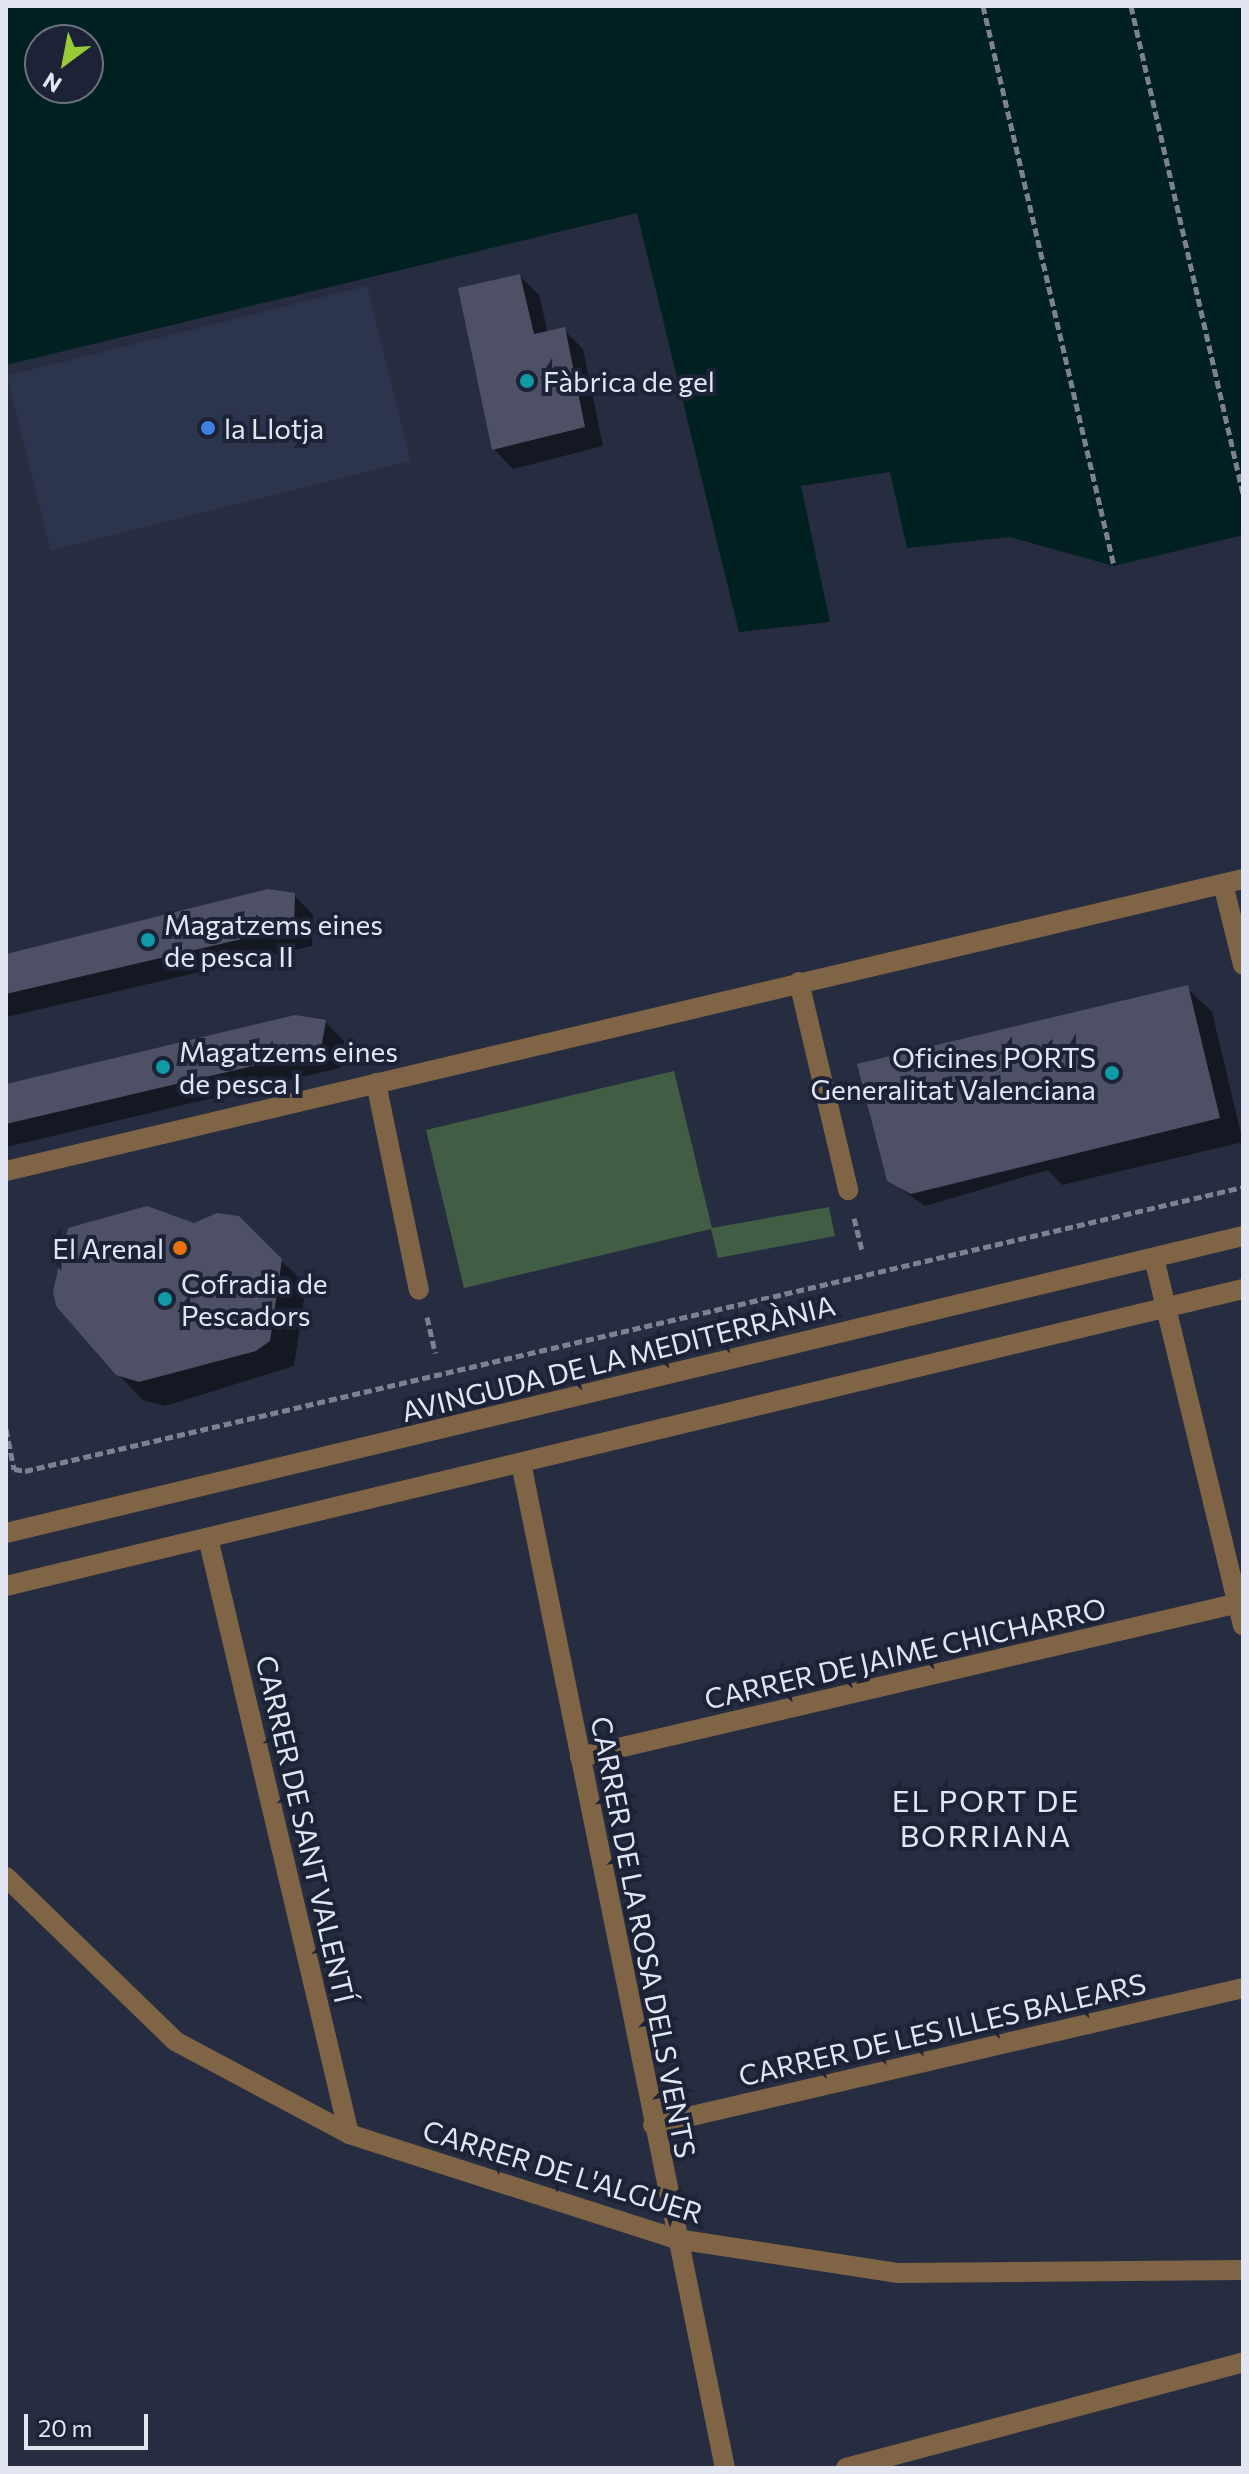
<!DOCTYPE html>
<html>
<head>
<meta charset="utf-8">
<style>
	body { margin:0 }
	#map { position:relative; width:1249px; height:2474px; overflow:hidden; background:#272d40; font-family:Commissioner,sans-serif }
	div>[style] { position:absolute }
	.built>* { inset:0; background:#2d354e; transform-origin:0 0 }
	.green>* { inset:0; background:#415e44 }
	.water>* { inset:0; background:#002021 }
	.shadow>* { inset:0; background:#0007 }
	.building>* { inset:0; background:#4e5066 }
	.path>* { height:5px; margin-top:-2.5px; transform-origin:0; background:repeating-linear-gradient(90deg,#7d8293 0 8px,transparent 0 12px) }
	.service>* { height:20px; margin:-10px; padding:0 10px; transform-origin:10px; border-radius:10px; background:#7f6545 }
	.minor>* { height:20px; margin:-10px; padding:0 10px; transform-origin:10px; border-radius:10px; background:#7f6545 }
	.dots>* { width:22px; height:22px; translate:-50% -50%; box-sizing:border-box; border:4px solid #1d2336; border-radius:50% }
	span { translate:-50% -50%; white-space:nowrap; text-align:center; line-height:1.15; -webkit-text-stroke:8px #1d2336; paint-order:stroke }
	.poi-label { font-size:28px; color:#e2e6f3 }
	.left { translate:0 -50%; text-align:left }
	.right { translate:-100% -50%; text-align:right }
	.street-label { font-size:28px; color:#e2e6f3 }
	.neighbourhood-label { font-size:30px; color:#e2e6f3; letter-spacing:2px }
	.frame { position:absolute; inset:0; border:8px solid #e2e6f3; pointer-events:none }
	.north { position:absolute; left:24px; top:24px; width:80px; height:80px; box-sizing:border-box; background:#1d2336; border:2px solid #6c7182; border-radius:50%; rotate:212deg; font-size:22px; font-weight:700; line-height:32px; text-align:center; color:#e2e6f3 }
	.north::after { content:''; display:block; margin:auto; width:28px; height:36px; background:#97cc38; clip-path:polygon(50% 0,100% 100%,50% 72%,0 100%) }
	.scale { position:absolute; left:24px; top:2414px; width:124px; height:36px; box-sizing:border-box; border:4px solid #e2e6f3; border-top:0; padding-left:10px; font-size:24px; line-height:28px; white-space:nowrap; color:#e2e6f3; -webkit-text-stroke:6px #1d2336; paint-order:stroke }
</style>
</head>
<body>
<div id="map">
	<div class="built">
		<div style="left:367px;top:286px;width:180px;height:371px;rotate:76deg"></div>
	</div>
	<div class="green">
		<div style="clip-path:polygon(674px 1071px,712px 1228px,829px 1207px,835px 1236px,718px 1258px,711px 1229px,464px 1288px,426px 1130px)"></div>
	</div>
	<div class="water">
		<div style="clip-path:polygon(evenodd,6px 6px,1243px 6px,1243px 535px,1114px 566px,1010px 537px,907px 548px,890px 472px,801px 486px,830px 622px,739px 632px,637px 213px,6px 365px,6px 6px,40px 40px,88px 40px,88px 88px,40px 88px,40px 40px)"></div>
	</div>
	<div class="shadow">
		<div style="clip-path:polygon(520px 276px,539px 295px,548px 333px,564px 330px,583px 349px,603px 446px,513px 469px,494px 449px)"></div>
		<div style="clip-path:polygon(294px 895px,313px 915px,312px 946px,6px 1017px,6px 956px)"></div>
		<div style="clip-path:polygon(1187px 988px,1212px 1012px,1243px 1142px,1062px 1185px,1048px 1170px,925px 1206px,889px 1180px)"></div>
		<div style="clip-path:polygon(325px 1022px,344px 1041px,340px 1068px,6px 1147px,6px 1086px)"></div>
		<div style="clip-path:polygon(238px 1218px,306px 1285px,294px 1366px,165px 1406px,143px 1400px,118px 1374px,194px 1225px)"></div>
	</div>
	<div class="building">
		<div style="clip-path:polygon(520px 274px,534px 334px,565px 327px,585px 427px,492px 450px,458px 288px)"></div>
		<div style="clip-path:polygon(268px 889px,295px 893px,294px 927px,6px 994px,6px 954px)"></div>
		<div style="clip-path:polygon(1188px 985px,1220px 1118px,911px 1194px,887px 1181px,857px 1064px)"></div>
		<div style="clip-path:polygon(295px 1015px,326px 1020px,321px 1050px,6px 1124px,6px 1084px)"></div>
		<div style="clip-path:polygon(147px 1206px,194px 1223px,217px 1213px,239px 1216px,282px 1259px,270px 1341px,256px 1351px,139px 1382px,116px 1375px,56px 1306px,53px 1291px,68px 1228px)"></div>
	</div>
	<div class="path">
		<div style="left:983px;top:6px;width:575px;rotate:76.83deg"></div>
		<div style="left:1131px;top:6px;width:501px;rotate:77.07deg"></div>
		<div style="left:854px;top:1218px;width:34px;rotate:76deg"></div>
		<div style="left:427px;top:1317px;width:37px;rotate:77deg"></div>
		<div style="left:6px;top:1429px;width:41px;rotate:78.7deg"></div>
		<div style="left:14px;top:1469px;width:11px;rotate:10deg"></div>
		<div style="left:25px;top:1471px;width:1251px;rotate:-13.13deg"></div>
	</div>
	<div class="service">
		<div style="left:1223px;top:884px;width:83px;rotate:76.1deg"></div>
		<div style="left:799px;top:982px;width:214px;rotate:76.7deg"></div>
		<div style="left:376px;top:1083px;width:211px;rotate:78.3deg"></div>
		<div style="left:6px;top:1171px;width:1271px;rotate:-13.28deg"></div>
	</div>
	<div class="minor">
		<div style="left:1154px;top:1258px;width:378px;rotate:76.4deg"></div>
		<div style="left:521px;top:1463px;width:1025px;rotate:78.53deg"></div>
		<div style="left:6px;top:1533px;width:1272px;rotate:-13.5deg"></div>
		<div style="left:208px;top:1538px;width:612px;rotate:76.69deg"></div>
		<div style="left:6px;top:1586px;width:1272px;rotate:-13.5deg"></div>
		<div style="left:580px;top:1757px;width:681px;rotate:-13.16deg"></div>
		<div style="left:6px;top:1877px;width:235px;rotate:44.1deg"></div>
		<div style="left:175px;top:2041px;width:197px;rotate:28.1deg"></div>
		<div style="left:349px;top:2134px;width:343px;rotate:17.8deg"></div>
		<div style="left:676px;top:2239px;width:225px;rotate:8.7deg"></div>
		<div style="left:898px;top:2273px;width:345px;rotate:-0.5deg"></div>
		<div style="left:653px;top:2125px;width:606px;rotate:-13.07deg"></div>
		<div style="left:846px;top:2468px;width:411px;rotate:-14.9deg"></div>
	</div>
	<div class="dots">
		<div style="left:527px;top:381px;background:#0f9aa8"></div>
		<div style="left:208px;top:428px;background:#3f7fe0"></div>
		<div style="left:148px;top:940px;background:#0f9aa8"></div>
		<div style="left:163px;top:1067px;background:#0f9aa8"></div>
		<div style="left:1112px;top:1073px;background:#0f9aa8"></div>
		<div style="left:180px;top:1248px;background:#e8710a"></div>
		<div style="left:165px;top:1299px;background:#0f9aa8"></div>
	</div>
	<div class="poi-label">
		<span class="left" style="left:543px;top:381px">Fàbrica de gel</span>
		<span class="left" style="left:224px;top:428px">la Llotja</span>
		<span class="left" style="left:164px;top:940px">Magatzems eines<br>de pesca II</span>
		<span class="left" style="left:179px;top:1067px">Magatzems eines<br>de pesca I</span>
		<span class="right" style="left:1096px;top:1073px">Oficines PORTS<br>Generalitat Valenciana</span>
		<span class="right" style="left:164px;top:1248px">El Arenal</span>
		<span class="left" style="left:181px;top:1299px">Cofradia de<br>Pescadors</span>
	</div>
	<div class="street-label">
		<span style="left:618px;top:1358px;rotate:-14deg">AVINGUDA DE LA MEDITERRÀNIA</span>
		<span style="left:905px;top:1653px;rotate:-13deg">CARRER DE JAIME CHICHARRO</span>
		<span style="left:306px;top:1829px;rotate:77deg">CARRER DE SANT VALENTÍ</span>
		<span style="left:644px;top:1937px;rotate:79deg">CARRER DE LA ROSA DELS VENTS</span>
		<span style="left:942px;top:2029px;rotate:-13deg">CARRER DE LES ILLES BALEARS</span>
		<span style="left:563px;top:2171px;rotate:17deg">CARRER DE L'ALGUER</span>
	</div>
	<div class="neighbourhood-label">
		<span style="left:986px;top:1817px">EL PORT DE<br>BORRIANA</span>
	</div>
	<div class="frame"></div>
	<div class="north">N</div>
	<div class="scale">20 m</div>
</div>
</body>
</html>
